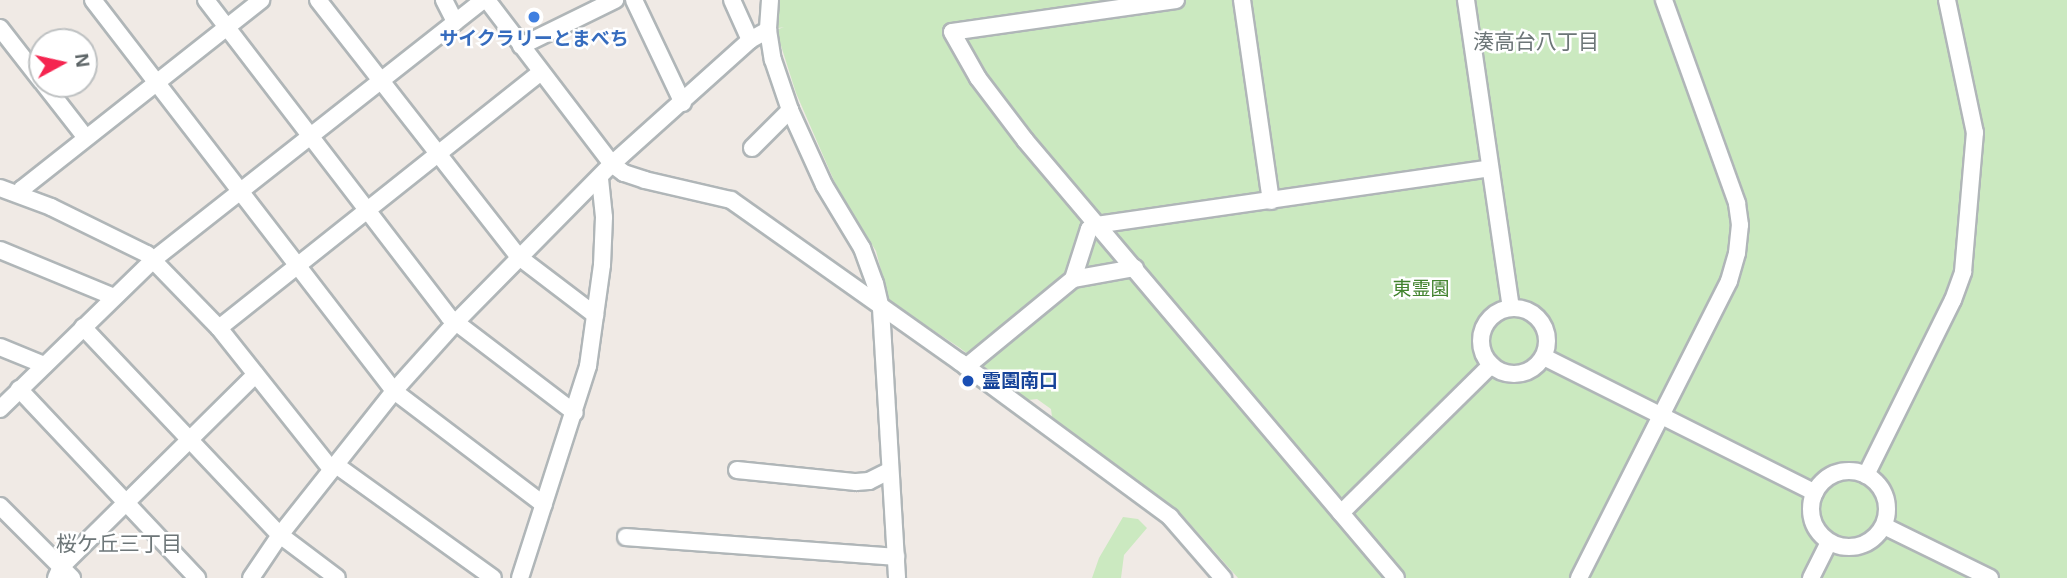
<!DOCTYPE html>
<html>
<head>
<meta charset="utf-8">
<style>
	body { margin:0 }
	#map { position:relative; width:2067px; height:578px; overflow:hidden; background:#f0eae5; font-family:Helvetica,"Noto Sans JP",sans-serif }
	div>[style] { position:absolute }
	.green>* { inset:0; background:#cbe9c0 }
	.roads { filter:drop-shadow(2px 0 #b0b6b8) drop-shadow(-2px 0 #b0b6b8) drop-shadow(0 2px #b0b6b8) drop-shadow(0 -2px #b0b6b8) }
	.minor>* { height:16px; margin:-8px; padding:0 8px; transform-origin:8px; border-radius:8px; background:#fff }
	.minor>.ring { margin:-8px; padding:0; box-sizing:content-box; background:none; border:16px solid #fff; border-radius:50% }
	.dots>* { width:19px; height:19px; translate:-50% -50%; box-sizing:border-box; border:4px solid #fff; border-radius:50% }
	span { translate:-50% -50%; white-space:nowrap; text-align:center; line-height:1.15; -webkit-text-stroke:5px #fff; paint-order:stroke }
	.shop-label { font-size:19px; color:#366cbe; font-weight:700 }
	.park-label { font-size:19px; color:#42832e }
	.transit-label { font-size:19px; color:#164399; font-weight:700 }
	.left { translate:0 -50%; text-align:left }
	.neighbourhood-label { font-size:21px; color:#6d7678 }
	.north { position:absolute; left:28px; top:28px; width:70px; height:70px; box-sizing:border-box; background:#fff; border:2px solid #bec1c2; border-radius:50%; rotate:82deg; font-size:19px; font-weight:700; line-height:28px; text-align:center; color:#5c6466 }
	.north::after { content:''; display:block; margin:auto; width:24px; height:32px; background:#f52550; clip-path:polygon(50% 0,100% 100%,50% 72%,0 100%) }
</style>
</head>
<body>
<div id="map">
	<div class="green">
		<div style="clip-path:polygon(770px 0,2067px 0,2067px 578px,1238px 578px,1184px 517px,1052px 417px,1051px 409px,1037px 399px,1028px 400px,960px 348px,889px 301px,876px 251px,838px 190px,796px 93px,776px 30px,784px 27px,768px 30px)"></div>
		<div style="clip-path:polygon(1123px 517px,1138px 519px,1147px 528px,1124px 555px,1121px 578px,1092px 578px,1099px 558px)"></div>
	</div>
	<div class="roads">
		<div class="minor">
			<div style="left:93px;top:0;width:493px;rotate:52.4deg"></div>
			<div style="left:394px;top:391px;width:188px;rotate:37.2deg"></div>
			<div style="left:206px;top:0;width:399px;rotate:52.5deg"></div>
			<div style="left:449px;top:317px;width:158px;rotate:37.3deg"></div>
			<div style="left:318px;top:0;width:326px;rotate:52deg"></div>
			<div style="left:519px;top:257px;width:96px;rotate:37.3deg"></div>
			<div style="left:444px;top:0;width:25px;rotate:63deg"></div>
			<div style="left:487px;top:0;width:206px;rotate:52.7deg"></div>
			<div style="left:612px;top:164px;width:15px;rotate:37deg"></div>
			<div style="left:624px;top:173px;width:22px;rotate:18deg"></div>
			<div style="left:645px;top:180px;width:88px;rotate:13.1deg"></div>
			<div style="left:731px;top:200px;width:281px;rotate:35.3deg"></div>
			<div style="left:960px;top:362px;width:261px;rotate:36.4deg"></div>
			<div style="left:1170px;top:517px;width:81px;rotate:49deg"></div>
			<div style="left:634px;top:0;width:114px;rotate:64.6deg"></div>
			<div style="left:732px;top:0;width:44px;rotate:65.8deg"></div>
			<div style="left:770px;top:0;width:30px;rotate:94deg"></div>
			<div style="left:768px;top:30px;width:30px;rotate:81deg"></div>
			<div style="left:773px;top:60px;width:53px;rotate:71.2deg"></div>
			<div style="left:790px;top:110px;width:82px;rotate:65.6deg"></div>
			<div style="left:824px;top:185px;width:74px;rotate:58.9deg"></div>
			<div style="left:862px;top:248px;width:37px;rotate:70deg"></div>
			<div style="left:875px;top:283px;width:26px;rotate:77deg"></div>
			<div style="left:881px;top:308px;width:270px;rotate:86.6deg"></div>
			<div style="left:1176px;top:0;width:226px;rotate:171.9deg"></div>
			<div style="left:952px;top:32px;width:53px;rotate:60.5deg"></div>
			<div style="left:978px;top:78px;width:78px;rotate:52.8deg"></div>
			<div style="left:1025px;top:140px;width:574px;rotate:49.73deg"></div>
			<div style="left:1242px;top:0;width:203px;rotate:81.8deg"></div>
			<div style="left:1466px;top:0;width:311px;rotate:81.7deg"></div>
			<div style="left:0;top:28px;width:68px;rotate:52.1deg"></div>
			<div style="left:521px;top:46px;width:105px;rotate:-26.1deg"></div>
			<div style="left:44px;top:84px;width:68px;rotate:52.1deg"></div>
			<div style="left:752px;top:148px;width:54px;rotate:-45deg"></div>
			<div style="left:0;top:188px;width:54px;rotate:20.4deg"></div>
			<div style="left:51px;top:207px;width:107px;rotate:26.1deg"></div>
			<div style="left:147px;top:254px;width:103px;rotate:45.8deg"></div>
			<div style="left:219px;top:328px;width:181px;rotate:51.5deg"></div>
			<div style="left:22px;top:195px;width:6px;rotate:-90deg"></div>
			<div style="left:22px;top:189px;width:305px;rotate:-38.3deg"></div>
			<div style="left:0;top:250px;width:123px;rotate:22.4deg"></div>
			<div style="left:1073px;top:279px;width:63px;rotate:-10.1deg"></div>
			<div class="ring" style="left:1481px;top:308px;width:50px;height:50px"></div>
			<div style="left:83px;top:327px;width:286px;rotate:46.6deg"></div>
			<div style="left:280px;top:535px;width:71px;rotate:37deg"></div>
			<div style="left:219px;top:328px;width:411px;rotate:-38.5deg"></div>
			<div style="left:0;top:347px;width:48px;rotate:22.2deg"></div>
			<div style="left:1544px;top:357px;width:303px;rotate:26.6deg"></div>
			<div style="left:966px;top:367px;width:139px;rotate:-39.4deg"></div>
			<div style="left:1073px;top:279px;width:52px;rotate:-72.3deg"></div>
			<div style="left:1089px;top:229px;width:8px;rotate:-30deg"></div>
			<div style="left:1096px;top:225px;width:398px;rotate:-8.2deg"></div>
			<div style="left:19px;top:389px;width:260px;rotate:46.7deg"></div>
			<div style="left:0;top:409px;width:214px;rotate:-44.2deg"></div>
			<div style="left:153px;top:260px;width:420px;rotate:-38.2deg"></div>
			<div style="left:336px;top:465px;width:193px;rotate:35.7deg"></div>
			<div style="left:737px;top:470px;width:120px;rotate:5.8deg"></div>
			<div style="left:856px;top:482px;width:13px;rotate:-4deg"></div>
			<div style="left:869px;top:481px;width:22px;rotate:-27deg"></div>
			<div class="ring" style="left:1811px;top:471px;width:60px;height:60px"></div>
			<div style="left:1866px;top:475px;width:195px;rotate:-63.6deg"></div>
			<div style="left:1953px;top:300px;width:30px;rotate:-70deg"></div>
			<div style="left:1963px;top:272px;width:140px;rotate:-85.1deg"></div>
			<div style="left:1975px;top:133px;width:136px;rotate:-101.9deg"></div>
			<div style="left:0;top:506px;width:102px;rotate:45deg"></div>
			<div style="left:1341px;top:513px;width:211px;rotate:-44.6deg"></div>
			<div style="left:1884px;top:526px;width:118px;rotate:26.1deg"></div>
			<div style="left:626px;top:537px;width:271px;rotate:4.2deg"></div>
			<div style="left:56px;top:578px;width:12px;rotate:-66deg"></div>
			<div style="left:61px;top:567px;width:274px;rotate:-44.7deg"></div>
			<div style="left:251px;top:578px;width:52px;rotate:-56deg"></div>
			<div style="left:280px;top:535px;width:184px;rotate:-51.6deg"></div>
			<div style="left:394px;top:391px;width:91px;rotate:-48.1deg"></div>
			<div style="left:455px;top:323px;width:223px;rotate:-45.4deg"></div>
			<div style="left:612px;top:164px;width:186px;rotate:-41.9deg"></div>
			<div style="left:750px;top:40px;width:21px;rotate:-29deg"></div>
			<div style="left:520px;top:578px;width:223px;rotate:-72.2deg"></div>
			<div style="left:588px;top:366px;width:102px;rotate:-82.1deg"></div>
			<div style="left:602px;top:265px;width:48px;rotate:-87.6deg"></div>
			<div style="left:604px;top:217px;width:38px;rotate:-96deg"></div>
			<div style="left:1579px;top:578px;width:333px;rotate:-63.2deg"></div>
			<div style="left:1729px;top:281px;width:29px;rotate:-74deg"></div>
			<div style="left:1737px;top:253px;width:28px;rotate:-84deg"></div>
			<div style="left:1740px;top:225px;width:22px;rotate:-98deg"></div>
			<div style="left:1737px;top:203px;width:216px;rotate:-109.8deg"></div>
			<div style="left:1811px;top:578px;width:40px;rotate:-63.4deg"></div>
		</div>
	</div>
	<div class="dots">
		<div style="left:534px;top:17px;background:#3f7fe0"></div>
		<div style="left:968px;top:381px;background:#1a4fb4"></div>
	</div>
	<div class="shop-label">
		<span style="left:534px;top:39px">サイクラリーとまべち</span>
	</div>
	<div class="park-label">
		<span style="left:1421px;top:289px">東霊園</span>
	</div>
	<div class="transit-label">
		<span class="left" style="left:982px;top:381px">霊園南口</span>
	</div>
	<div class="neighbourhood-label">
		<span style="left:1536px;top:42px">湊高台八丁目</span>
		<span style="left:119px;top:544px">桜ケ丘三丁目</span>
	</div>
	<div class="north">N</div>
</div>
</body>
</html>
